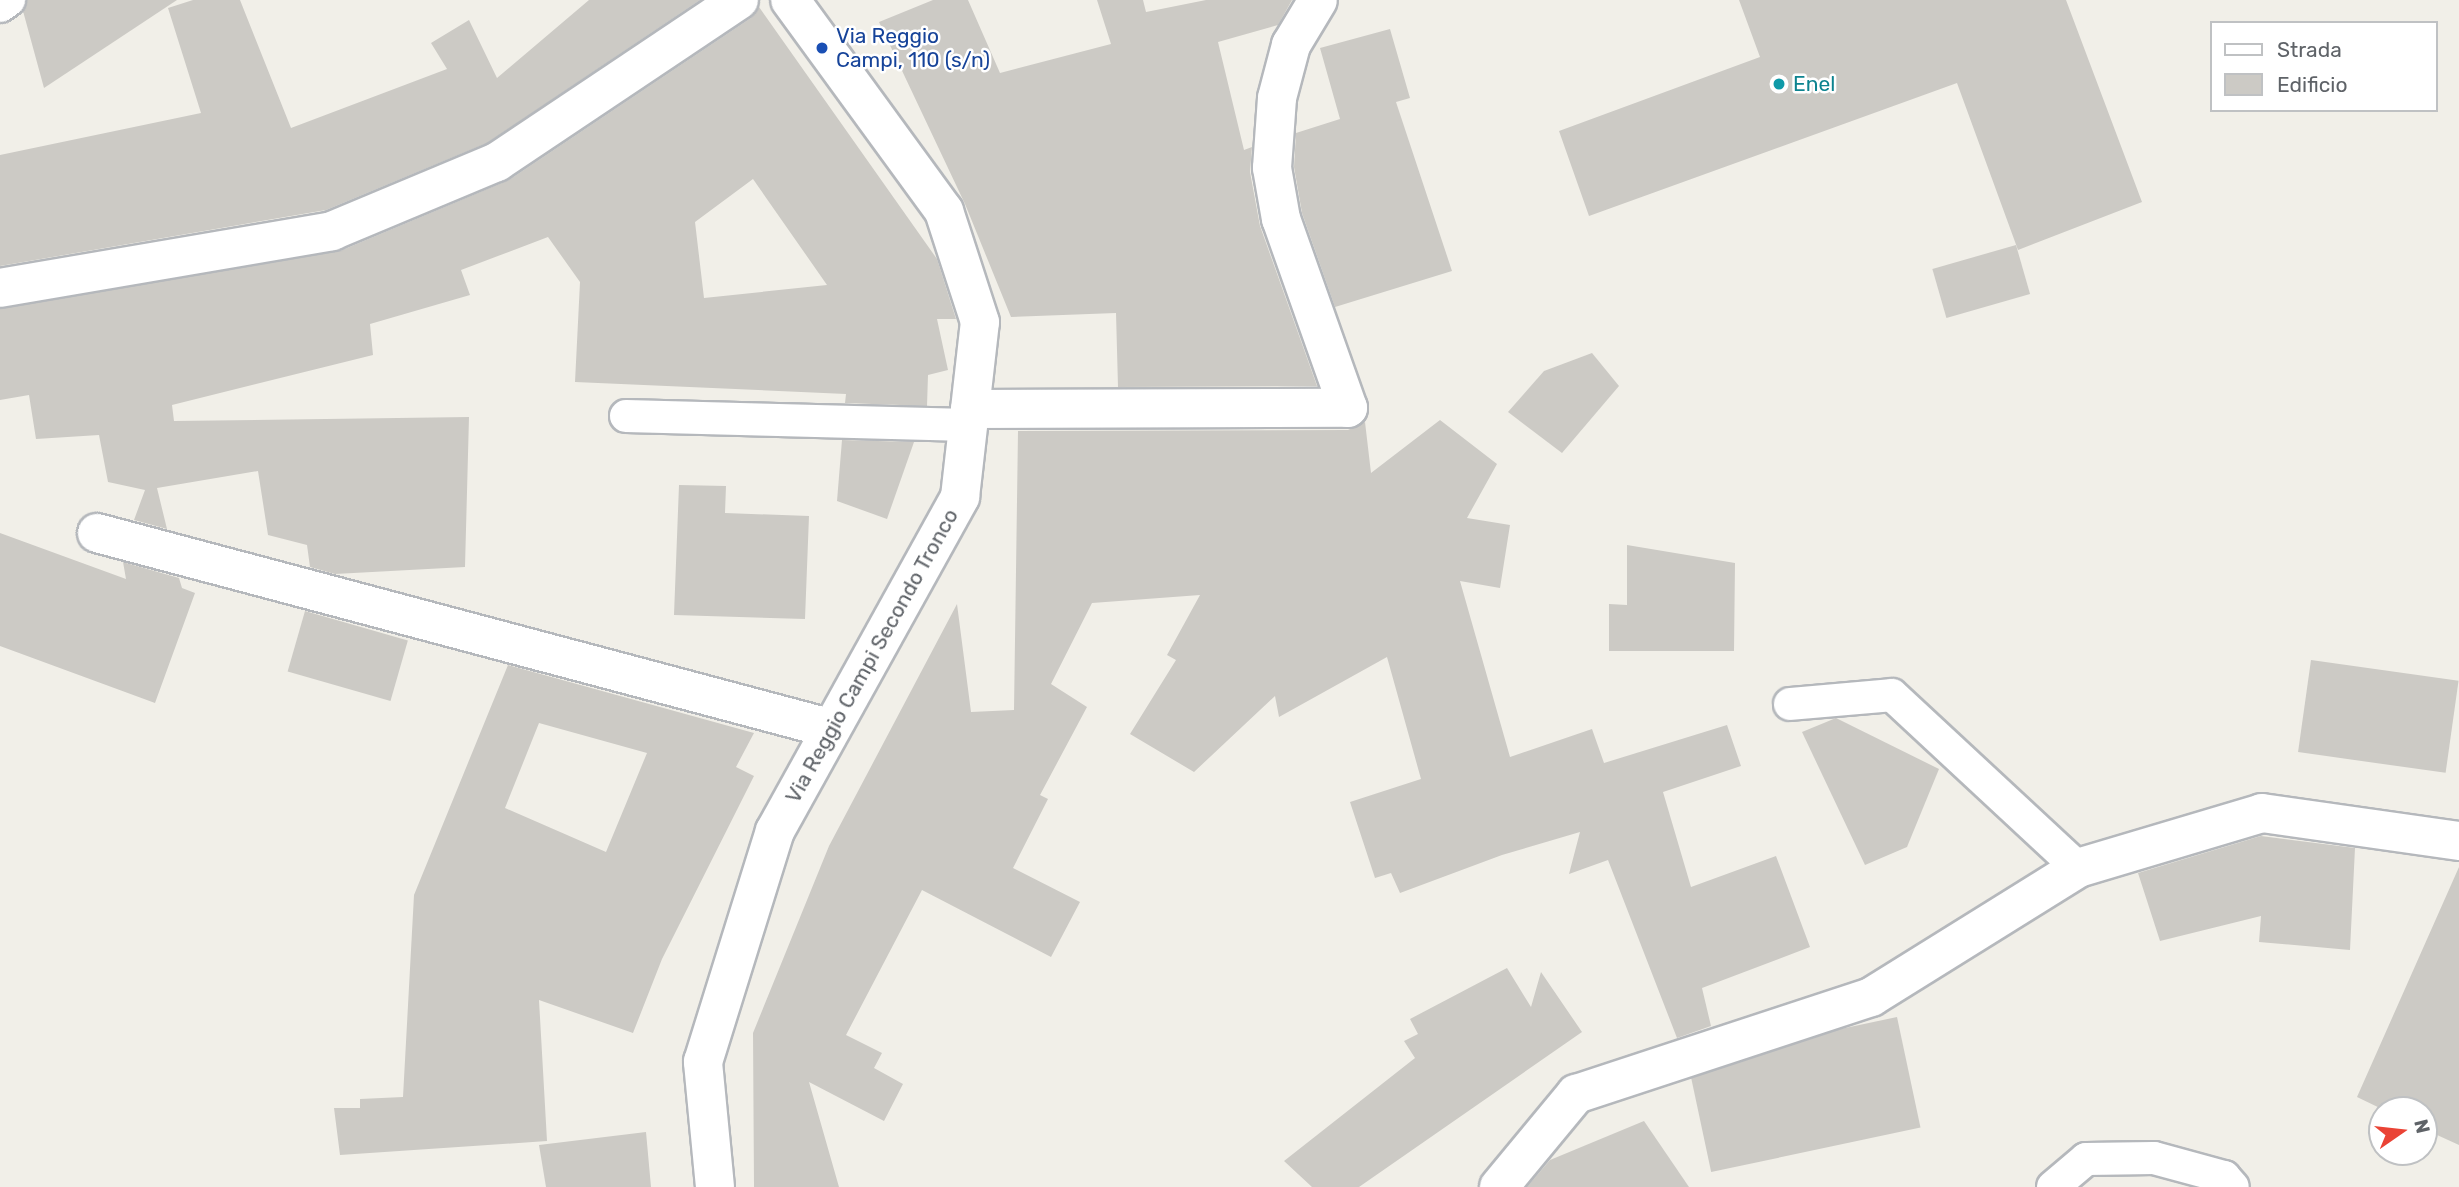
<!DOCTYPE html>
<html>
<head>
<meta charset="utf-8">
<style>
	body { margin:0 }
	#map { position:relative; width:2459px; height:1187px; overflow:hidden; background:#f1efe8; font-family:Rubik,sans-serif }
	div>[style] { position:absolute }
	.building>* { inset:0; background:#cccac5; transform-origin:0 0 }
	.roads { filter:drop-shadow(2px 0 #b5b8bc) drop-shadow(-2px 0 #b5b8bc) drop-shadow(0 2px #b5b8bc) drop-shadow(0 -2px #b5b8bc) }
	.lane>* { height:32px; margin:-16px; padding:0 16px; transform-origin:16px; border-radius:16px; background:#fff }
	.street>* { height:38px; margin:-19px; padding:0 19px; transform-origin:19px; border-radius:19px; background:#fff }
	.secondary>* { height:38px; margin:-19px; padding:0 19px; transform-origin:19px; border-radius:19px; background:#fff }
	.dots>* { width:19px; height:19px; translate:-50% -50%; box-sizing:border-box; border:4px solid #fff; border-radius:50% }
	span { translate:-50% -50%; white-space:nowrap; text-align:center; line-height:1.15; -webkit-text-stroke:5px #fff; paint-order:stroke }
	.transit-label { font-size:21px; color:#164399 }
	.left { translate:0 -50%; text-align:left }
	.culture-label { font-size:21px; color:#0d838f }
	.street-label { font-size:21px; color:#5f6368 }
	.legend { position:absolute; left:2210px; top:21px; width:228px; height:91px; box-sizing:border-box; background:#fff; border:2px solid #bfc1c3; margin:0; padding:9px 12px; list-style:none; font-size:21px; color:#5f6368 }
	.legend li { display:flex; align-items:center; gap:14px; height:35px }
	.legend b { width:35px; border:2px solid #bfc1c3 }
	.north { position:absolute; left:2368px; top:1096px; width:70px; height:70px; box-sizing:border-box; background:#fff; border:2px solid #bfc1c3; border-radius:50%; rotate:76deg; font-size:19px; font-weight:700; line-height:28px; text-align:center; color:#5f6368 }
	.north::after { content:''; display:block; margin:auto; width:24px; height:32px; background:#ea4335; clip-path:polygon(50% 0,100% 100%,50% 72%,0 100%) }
</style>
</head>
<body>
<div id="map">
	<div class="building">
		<div style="clip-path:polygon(27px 0,177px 0,44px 88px,23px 11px)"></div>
		<div style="clip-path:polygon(193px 0,240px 0,291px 128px,447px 69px,431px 43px,469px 20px,497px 78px,589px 0,700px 0,487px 143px,326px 210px,0 266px,0 155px,201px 113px,168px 8px)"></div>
		<div style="clip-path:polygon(933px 0,968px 0,1000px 73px,1111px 44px,1097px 0,1143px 0,1146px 12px,1206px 0,1292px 0,1278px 25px,1218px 42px,1244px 150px,1252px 147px,1250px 172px,1260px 226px,1317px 386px,1118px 387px,1116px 313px,1011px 317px,965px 204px,879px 22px)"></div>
		<div style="clip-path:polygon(1739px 0,2066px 0,2142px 202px,2018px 250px,1957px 83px,1589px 216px,1559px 131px,1760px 57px)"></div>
		<div style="clip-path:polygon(evenodd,759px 7px,937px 259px,956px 319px,937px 319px,948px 370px,928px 375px,927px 406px,845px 403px,846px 394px,575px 382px,580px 282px,548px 237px,461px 270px,470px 295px,370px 324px,373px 355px,172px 405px,174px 421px,469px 417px,465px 567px,335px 574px,310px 567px,307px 545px,268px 535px,258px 471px,157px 488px,167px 529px,134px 520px,145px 490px,108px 482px,99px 435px,36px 439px,29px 395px,0 400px,0 309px,340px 251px,509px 180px,751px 18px,759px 7px,753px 179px,827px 285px,704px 298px,695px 222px,753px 179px)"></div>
		<div style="clip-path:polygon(1390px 29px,1410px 98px,1396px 102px,1452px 271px,1335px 307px,1302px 213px,1294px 167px,1296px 133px,1340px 119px,1320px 48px)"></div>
		<div style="left:2016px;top:245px;width:51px;height:87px;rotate:74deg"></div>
		<div style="clip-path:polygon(1592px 353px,1619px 386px,1562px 453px,1508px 412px,1544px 371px)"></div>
		<div style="clip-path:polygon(1440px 420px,1497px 464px,1467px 518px,1510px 525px,1500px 588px,1460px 581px,1510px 757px,1592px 729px,1604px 763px,1727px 725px,1741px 766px,1663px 792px,1691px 887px,1776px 856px,1810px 947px,1702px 988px,1711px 1026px,1677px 1038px,1608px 860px,1569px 874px,1580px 832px,1502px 855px,1400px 893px,1391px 873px,1375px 878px,1350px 802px,1421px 779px,1387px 657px,1279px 717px,1275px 696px,1194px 772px,1130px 734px,1176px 660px,1167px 655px,1200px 595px,1092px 603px,1051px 684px,1087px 707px,1040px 795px,1048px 799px,1013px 868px,1080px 902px,1051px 957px,922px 890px,846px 1035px,882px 1053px,874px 1068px,903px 1084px,884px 1121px,809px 1082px,839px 1187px,754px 1187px,753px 1033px,829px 846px,957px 604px,971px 712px,1014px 710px,1018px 431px,1348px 430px,1365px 422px,1371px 473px)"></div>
		<div style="clip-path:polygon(842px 440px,914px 442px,887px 519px,837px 501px)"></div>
		<div style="clip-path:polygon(679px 485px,726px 486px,725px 513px,809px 516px,805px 619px,674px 615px)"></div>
		<div style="clip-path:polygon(0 533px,126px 579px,123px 562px,179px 578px,182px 588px,195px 593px,155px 703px,0 646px)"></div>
		<div style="clip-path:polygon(1627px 545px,1735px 563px,1734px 651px,1609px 651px,1609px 604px,1627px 605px)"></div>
		<div style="left:305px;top:611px;width:107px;height:63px;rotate:16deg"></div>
		<div style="left:2311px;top:660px;width:149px;height:93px;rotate:8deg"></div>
		<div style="clip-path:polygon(evenodd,508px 665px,754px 733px,736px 767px,754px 776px,662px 959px,633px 1033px,539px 1000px,547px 1141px,340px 1155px,334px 1108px,360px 1108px,360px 1099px,403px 1097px,414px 895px,508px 665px,539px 723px,647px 753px,606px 852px,505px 808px,539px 723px)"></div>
		<div style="clip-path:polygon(1836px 718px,1939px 769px,1907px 847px,1865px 865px,1802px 732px)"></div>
		<div style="clip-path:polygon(2261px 836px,2355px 848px,2350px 950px,2259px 942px,2261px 916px,2160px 941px,2138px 873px)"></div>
		<div style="clip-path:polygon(2459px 867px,2459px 1145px,2424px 1129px,2424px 1110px,2384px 1110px,2357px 1097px)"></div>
		<div style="clip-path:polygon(1507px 968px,1531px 1007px,1541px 972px,1582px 1032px,1359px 1187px,1312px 1187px,1284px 1161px,1415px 1058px,1404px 1041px,1418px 1034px,1410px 1019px)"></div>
		<div style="left:1897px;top:1017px;width:113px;height:214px;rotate:78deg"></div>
		<div style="clip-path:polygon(1644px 1121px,1689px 1187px,1527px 1187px,1550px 1160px)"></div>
		<div style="clip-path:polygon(646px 1132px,651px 1187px,546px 1187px,539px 1145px)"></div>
	</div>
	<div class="roads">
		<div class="lane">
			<div style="left:0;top:6px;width:11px;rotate:-34deg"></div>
			<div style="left:626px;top:416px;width:342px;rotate:1.5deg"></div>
			<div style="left:1790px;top:704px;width:102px;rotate:-5deg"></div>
			<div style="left:1892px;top:695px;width:254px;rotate:42.9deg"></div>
			<div style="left:2053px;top:1187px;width:43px;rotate:-40.3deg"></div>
			<div style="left:2086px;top:1159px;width:68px;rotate:-0.8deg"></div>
			<div style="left:2154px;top:1158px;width:73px;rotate:15.2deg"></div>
			<div style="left:2224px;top:1177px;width:13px;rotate:48deg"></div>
		</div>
		<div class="street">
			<div style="left:0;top:288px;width:337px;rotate:-9.7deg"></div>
			<div style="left:332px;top:231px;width:179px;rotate:-22.7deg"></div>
			<div style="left:497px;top:162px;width:291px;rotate:-33.8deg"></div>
			<div style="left:970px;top:409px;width:378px;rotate:-0.2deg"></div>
			<div style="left:1348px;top:408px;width:201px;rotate:-109.5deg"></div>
			<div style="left:1281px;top:219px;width:52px;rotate:-100deg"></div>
			<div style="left:1272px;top:168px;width:70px;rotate:-85.9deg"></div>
			<div style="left:1277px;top:98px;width:55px;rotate:-75.2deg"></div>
			<div style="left:1291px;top:45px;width:52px;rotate:-59deg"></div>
			<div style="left:97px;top:533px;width:758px;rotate:14.92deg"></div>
			<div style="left:1499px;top:1187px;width:121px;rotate:-50.4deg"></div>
			<div style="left:1576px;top:1094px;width:311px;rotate:-18.2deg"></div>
			<div style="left:1871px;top:997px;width:244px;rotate:-31.9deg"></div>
			<div style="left:2078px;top:868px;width:192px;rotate:-16.6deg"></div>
			<div style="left:2262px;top:813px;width:199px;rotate:8.1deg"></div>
		</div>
		<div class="secondary">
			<div style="left:715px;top:1187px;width:126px;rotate:-95.5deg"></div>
			<div style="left:703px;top:1062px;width:242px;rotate:-72.7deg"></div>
			<div style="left:775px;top:831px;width:382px;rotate:-61deg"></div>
			<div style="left:960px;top:497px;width:176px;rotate:-83.5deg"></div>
			<div style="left:980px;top:322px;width:117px;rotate:-108deg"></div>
			<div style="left:944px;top:211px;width:261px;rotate:-126.1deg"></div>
		</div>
	</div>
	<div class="dots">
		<div style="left:822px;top:48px;background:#1a4fb4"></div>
		<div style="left:1779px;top:84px;background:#0f9aa8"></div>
	</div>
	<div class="transit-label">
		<span class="left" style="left:836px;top:48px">Via Reggio<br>Campi, 110 (s/n)</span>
	</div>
	<div class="culture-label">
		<span class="left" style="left:1793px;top:84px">Enel</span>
	</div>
	<div class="street-label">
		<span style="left:872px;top:656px;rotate:-61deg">Via Reggio Campi Secondo Tronco</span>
	</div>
	<ul class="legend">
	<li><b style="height:9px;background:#fff"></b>Strada</li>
	<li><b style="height:19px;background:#cccac5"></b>Edificio</li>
	</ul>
	<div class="north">N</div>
</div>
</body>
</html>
